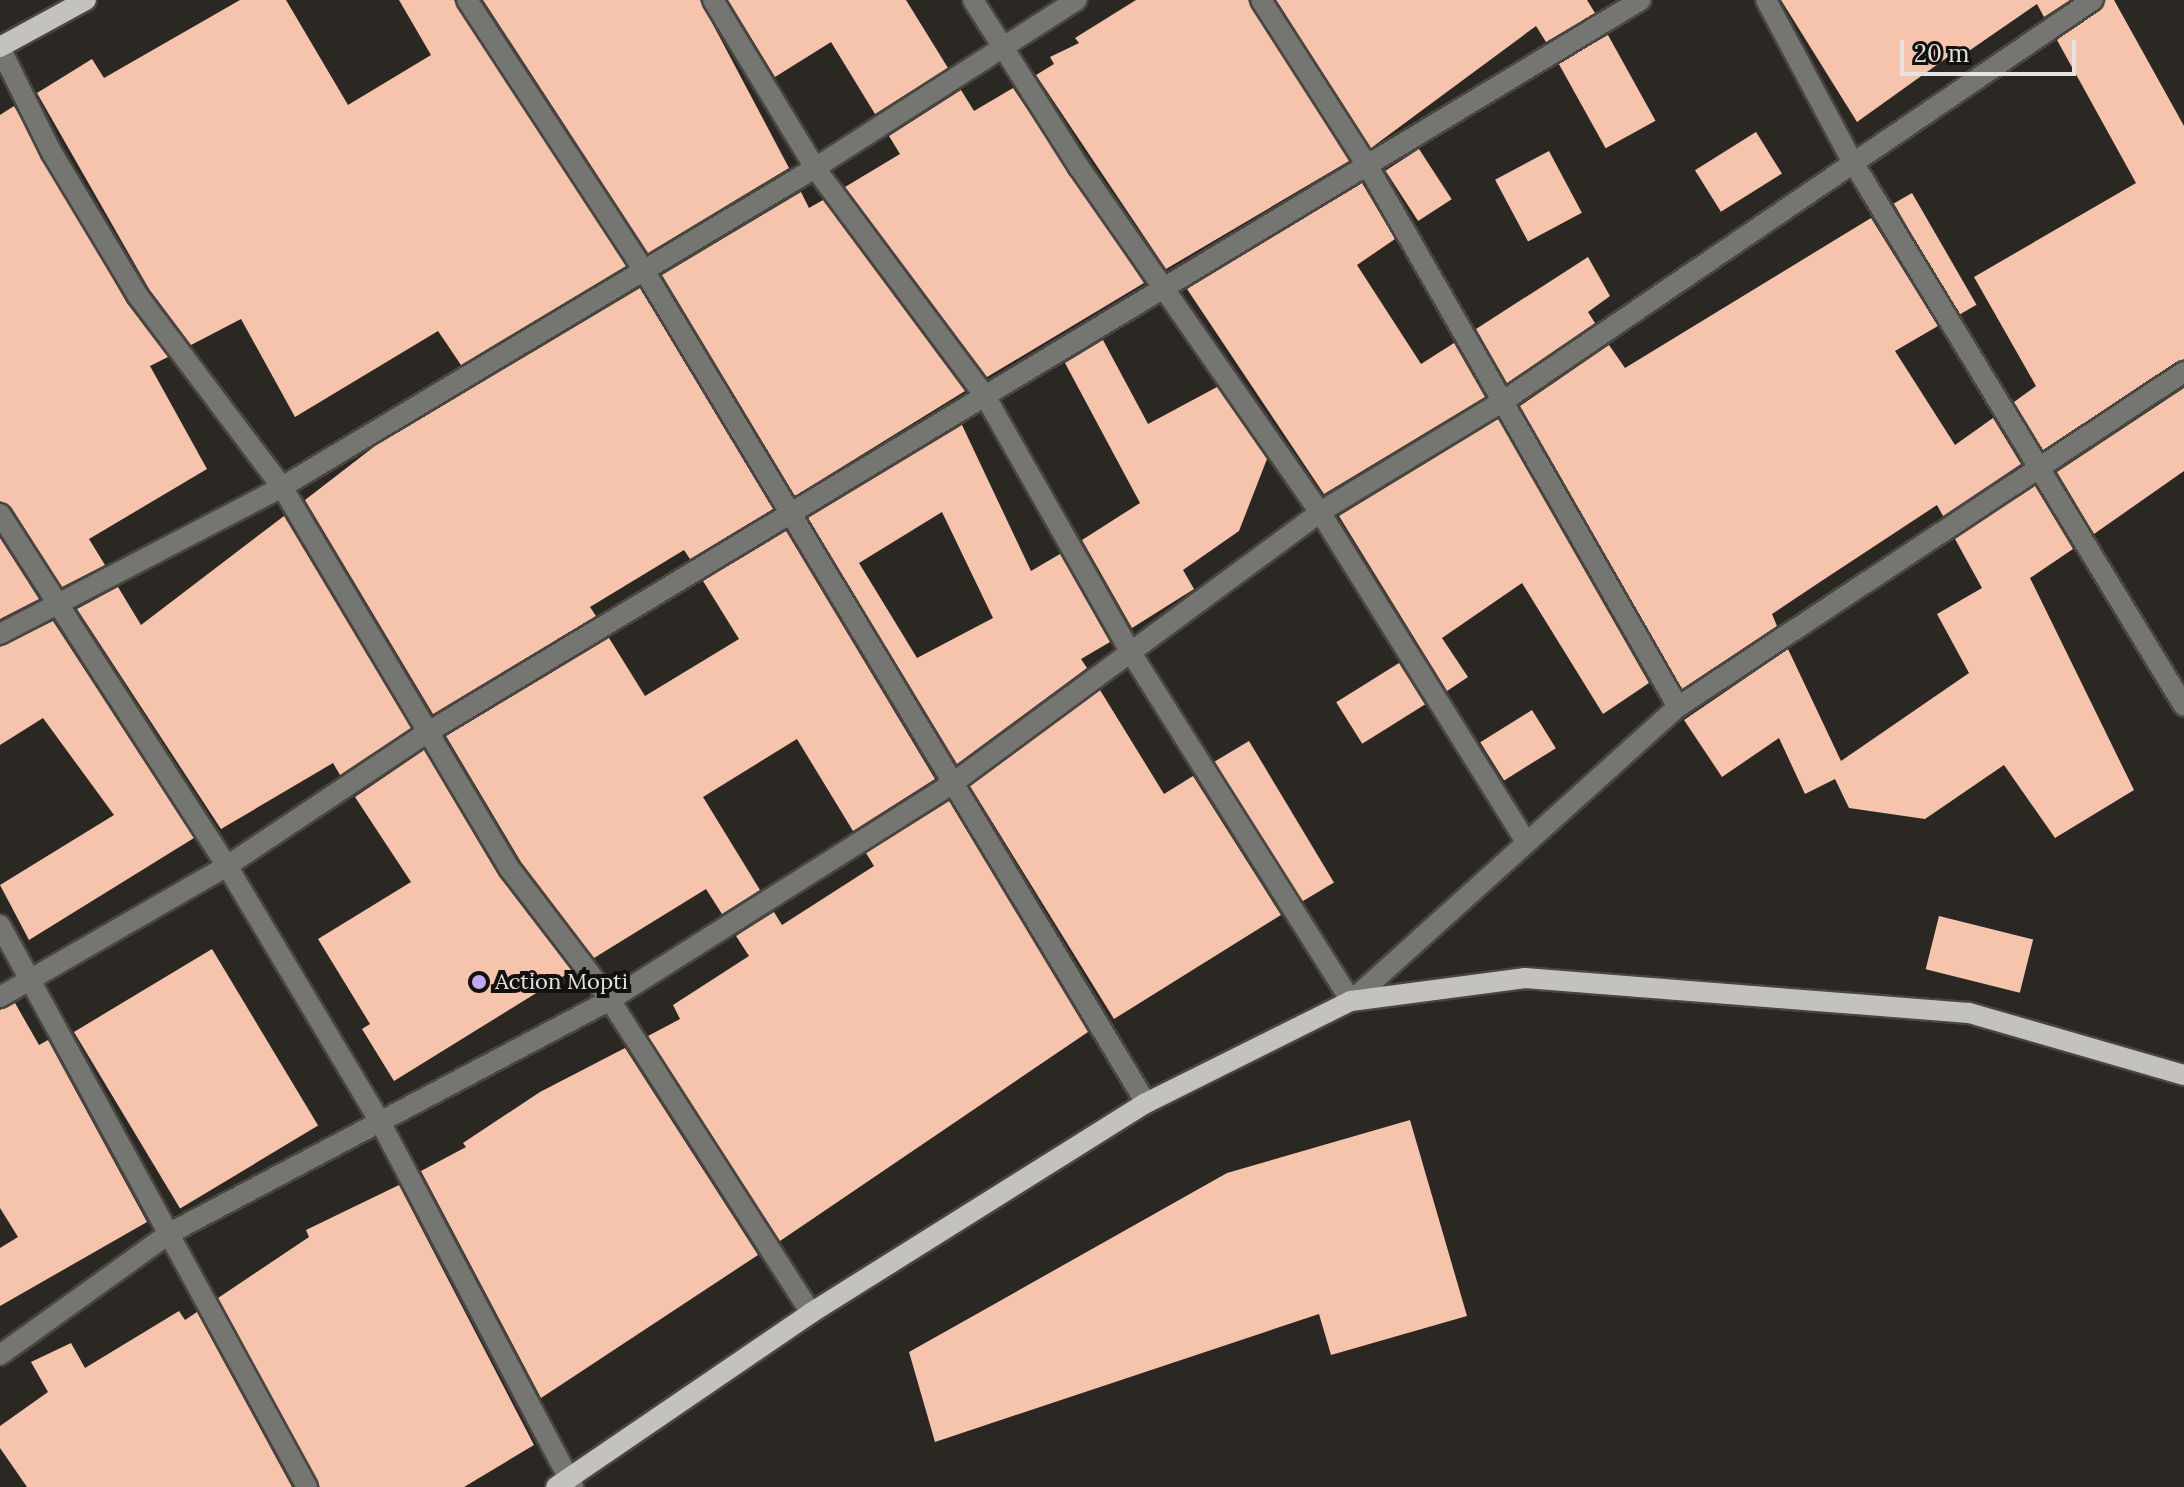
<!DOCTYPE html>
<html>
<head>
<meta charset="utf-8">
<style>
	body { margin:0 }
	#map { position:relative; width:2184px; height:1487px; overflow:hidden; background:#2b2723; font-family:Lora,serif }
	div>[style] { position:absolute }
	.building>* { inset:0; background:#f6c4ad; transform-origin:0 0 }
	.roads { filter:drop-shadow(2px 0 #494541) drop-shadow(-2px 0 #494541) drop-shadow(0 2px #494541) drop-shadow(0 -2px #494541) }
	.minor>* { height:20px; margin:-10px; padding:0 10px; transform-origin:10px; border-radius:10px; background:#757572 }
	.major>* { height:20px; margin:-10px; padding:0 10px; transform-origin:10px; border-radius:10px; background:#c3c2bc }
	.dots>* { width:22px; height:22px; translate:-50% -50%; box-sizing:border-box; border:4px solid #12110f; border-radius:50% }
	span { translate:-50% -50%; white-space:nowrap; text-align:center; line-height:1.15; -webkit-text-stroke:8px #12110f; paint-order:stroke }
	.poi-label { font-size:22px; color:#e5e2df }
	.left { translate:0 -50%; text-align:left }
	.scale { position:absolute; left:1900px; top:40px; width:176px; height:36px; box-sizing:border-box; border:4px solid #e5e2df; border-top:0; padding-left:10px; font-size:24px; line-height:28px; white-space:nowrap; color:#e5e2df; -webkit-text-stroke:6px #12110f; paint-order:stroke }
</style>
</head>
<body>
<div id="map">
	<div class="building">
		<div style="clip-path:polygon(240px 0,286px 0,348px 105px,431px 55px,399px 0,454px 0,626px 266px,461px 365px,438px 331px,295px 417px,241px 319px,191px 345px,149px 289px,37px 93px,92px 59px,104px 78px)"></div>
		<div style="clip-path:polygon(483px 0,700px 0,789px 168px,648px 253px)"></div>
		<div style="clip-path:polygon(728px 0,906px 0,948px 68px,875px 114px,831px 42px,775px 77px)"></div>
		<div style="clip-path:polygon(1136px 0,1248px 0,1349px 161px,1166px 269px,1036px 75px,1054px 64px,1050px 57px,1079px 43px,1075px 38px)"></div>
		<div style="clip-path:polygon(1276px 0,1587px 0,1595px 13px,1546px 42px,1536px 26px,1371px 148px)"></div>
		<div style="clip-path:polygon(1781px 0,2070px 0,2044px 17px,2037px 4px,1963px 55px,1959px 49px,1857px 122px)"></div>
		<div style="clip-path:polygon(2106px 0,2114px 0,2184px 126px,2184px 359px,2043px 450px,2014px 402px,2036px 386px,1974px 277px,2136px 183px,2057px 40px)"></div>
		<div style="left:1608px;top:35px;width:98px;height:57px;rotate:61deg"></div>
		<div style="clip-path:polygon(1013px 88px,1144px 283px,987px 377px,845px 187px,900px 154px,889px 136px,961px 90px,974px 111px)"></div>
		<div style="clip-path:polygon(14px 106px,127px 303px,168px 357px,150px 366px,207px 469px,89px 539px,105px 565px,62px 587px,11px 507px,0 501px,0 115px)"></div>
		<div style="left:1756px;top:132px;width:49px;height:72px;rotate:58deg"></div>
		<div style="left:1419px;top:149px;width:60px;height:40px;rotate:57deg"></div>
		<div style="left:1549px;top:151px;width:70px;height:61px;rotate:62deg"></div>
		<div style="clip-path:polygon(1362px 183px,1395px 239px,1357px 265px,1421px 364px,1454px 343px,1485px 397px,1324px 494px,1187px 289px)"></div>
		<div style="clip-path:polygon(801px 192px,809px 208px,823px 200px,965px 391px,795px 496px,662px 275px)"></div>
		<div style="left:1912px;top:193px;width:129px;height:21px;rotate:60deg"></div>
		<div style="clip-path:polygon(1871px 218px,1938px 326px,1895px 351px,1955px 445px,1993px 418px,2021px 464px,1943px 516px,1937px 505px,1820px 582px,1772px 614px,1777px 626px,1682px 689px,1520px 406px,1609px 345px,1625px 368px)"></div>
		<div style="clip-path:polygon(1588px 257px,1610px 296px,1588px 312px,1595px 323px,1507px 383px,1476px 329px)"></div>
		<div style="clip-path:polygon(640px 288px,773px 509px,690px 559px,684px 550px,590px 607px,596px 616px,433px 714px,305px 500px,375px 446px)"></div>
		<div style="clip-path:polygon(1103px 340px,1148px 424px,1217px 387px,1267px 459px,1239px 531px,1183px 570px,1194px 589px,1132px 628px,1082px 540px,1140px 503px,1065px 363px)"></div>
		<div style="clip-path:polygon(2184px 388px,2184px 471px,2094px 534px,2057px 472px)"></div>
		<div style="clip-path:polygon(1498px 419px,1649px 683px,1603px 714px,1522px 583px,1442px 638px,1468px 677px,1447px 691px,1339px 516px)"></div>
		<div style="clip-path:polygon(evenodd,962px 425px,1031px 571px,1060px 554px,1110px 642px,1081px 659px,1087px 668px,957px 764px,808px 518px,962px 425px,942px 512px,993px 618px,917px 658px,859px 563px,942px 512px)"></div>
		<div style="clip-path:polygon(2035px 486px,2073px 549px,2030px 578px,2134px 790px,2055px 838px,2004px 765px,1925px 819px,1849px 808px,1835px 779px,1805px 794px,1779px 738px,1722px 777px,1684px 720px,1788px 649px,1841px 761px,1969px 673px,1937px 614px,1982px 588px,1955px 539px)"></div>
		<div style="clip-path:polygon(284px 516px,411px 728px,340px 775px,333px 763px,221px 829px,77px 609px,118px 587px,141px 625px)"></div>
		<div style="clip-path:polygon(786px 531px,935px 779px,853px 831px,797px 739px,703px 797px,760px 890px,722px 914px,706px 889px,594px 958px,521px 862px,446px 736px,609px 638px,645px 696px,739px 639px,703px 581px)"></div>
		<div style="clip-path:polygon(0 538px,39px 599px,0 619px)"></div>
		<div style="clip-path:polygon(53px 621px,194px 838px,29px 940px,0 885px,114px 815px,43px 718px,0 745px,0 647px)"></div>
		<div style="left:1399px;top:663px;width:49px;height:74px;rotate:58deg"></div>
		<div style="clip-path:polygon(1100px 690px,1164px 794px,1193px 776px,1281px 915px,1114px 1019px,970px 786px)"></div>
		<div style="left:1532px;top:710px;width:45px;height:61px;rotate:58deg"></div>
		<div style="left:1249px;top:741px;width:165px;height:40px;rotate:59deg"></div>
		<div style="clip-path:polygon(424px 750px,499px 876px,572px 971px,394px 1081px,362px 1029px,370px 1024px,318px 939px,411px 882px,355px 797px)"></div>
		<div style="clip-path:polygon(949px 801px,1088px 1032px,780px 1241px,648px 1036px,680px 1019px,673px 1005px,749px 956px,736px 936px,774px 912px,782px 925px,874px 866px,866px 853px)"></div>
		<div style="left:1939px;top:916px;width:97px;height:55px;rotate:14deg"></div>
		<div style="left:212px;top:949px;width:206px;height:161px;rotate:59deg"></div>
		<div style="clip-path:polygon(15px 1003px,39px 1045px,48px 1040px,147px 1222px,0 1306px,0 1248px,18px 1237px,0 1208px,0 1010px)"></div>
		<div style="clip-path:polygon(625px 1048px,758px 1255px,541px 1398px,421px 1171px,466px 1147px,463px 1143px,540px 1092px)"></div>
		<div style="clip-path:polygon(1410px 1120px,1467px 1316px,1331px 1355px,1319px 1314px,935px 1442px,909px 1352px,1227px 1173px)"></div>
		<div style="clip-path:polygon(399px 1185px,534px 1445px,464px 1487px,320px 1487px,218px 1298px,309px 1237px,306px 1230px)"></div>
		<div style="clip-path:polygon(179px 1311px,185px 1320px,197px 1312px,292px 1487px,27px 1487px,0 1448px,0 1426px,48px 1392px,31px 1362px,71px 1343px,85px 1368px)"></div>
	</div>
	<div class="roads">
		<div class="minor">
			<div style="left:467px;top:0;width:325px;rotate:56.8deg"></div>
			<div style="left:645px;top:272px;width:970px;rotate:58.91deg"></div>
			<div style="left:713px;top:0;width:197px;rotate:58.7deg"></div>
			<div style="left:815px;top:168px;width:284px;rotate:53.3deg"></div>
			<div style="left:985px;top:396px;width:299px;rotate:60.4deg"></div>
			<div style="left:1133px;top:656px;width:408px;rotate:57.7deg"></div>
			<div style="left:1351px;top:1001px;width:440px;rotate:-42deg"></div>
			<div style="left:1678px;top:707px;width:607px;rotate:-33.51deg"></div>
			<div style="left:973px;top:0;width:198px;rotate:57.6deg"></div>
			<div style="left:1079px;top:167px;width:421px;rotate:55.1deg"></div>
			<div style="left:1320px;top:512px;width:390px;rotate:58deg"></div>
			<div style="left:1261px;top:0;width:196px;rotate:57.3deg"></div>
			<div style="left:1367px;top:165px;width:625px;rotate:60.15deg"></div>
			<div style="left:1766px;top:0;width:180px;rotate:61.9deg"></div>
			<div style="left:1851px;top:159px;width:640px;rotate:58.67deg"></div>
			<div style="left:0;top:48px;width:117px;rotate:63.7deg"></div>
			<div style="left:52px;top:153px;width:167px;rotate:59deg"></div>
			<div style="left:138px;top:296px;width:239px;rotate:53deg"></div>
			<div style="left:282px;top:487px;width:445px;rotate:59.2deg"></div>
			<div style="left:510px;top:869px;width:165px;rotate:52.6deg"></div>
			<div style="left:610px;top:1000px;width:372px;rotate:57.3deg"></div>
			<div style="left:0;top:514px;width:419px;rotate:57.2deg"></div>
			<div style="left:227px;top:866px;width:294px;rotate:59.1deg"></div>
			<div style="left:378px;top:1118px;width:417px;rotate:62.1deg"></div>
			<div style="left:0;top:634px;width:318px;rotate:-27.5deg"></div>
			<div style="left:282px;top:487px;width:621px;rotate:-30.9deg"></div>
			<div style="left:815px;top:168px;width:311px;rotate:-32.7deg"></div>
			<div style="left:0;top:925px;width:640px;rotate:61.35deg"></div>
			<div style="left:0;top:997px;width:262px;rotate:-30deg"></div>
			<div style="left:227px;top:866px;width:238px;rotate:-33.7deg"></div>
			<div style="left:425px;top:734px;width:1420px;rotate:-31.12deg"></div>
			<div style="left:0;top:1355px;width:209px;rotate:-35.7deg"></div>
			<div style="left:170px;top:1233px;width:498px;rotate:-27.9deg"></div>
			<div style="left:610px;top:1000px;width:406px;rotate:-32.3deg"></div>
			<div style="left:953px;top:783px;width:456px;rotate:-36.4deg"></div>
			<div style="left:1320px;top:512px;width:216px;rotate:-31.2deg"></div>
			<div style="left:1505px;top:400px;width:711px;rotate:-34.23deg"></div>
		</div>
		<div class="major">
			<div style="left:0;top:47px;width:98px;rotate:-28.7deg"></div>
			<div style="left:556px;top:1487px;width:309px;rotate:-34.3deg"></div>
			<div style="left:811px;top:1313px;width:395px;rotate:-32.1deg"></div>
			<div style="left:1146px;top:1103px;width:229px;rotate:-26.5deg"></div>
			<div style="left:1351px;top:1001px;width:176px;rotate:-7.5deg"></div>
			<div style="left:1525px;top:978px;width:445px;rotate:4.5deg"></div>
			<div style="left:1969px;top:1013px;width:224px;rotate:16.1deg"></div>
		</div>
	</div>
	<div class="dots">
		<div style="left:479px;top:982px;background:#c1a8f3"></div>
	</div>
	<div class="poi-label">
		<span class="left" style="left:495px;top:982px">Action Mopti</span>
	</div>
	<div class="scale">20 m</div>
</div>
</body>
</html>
